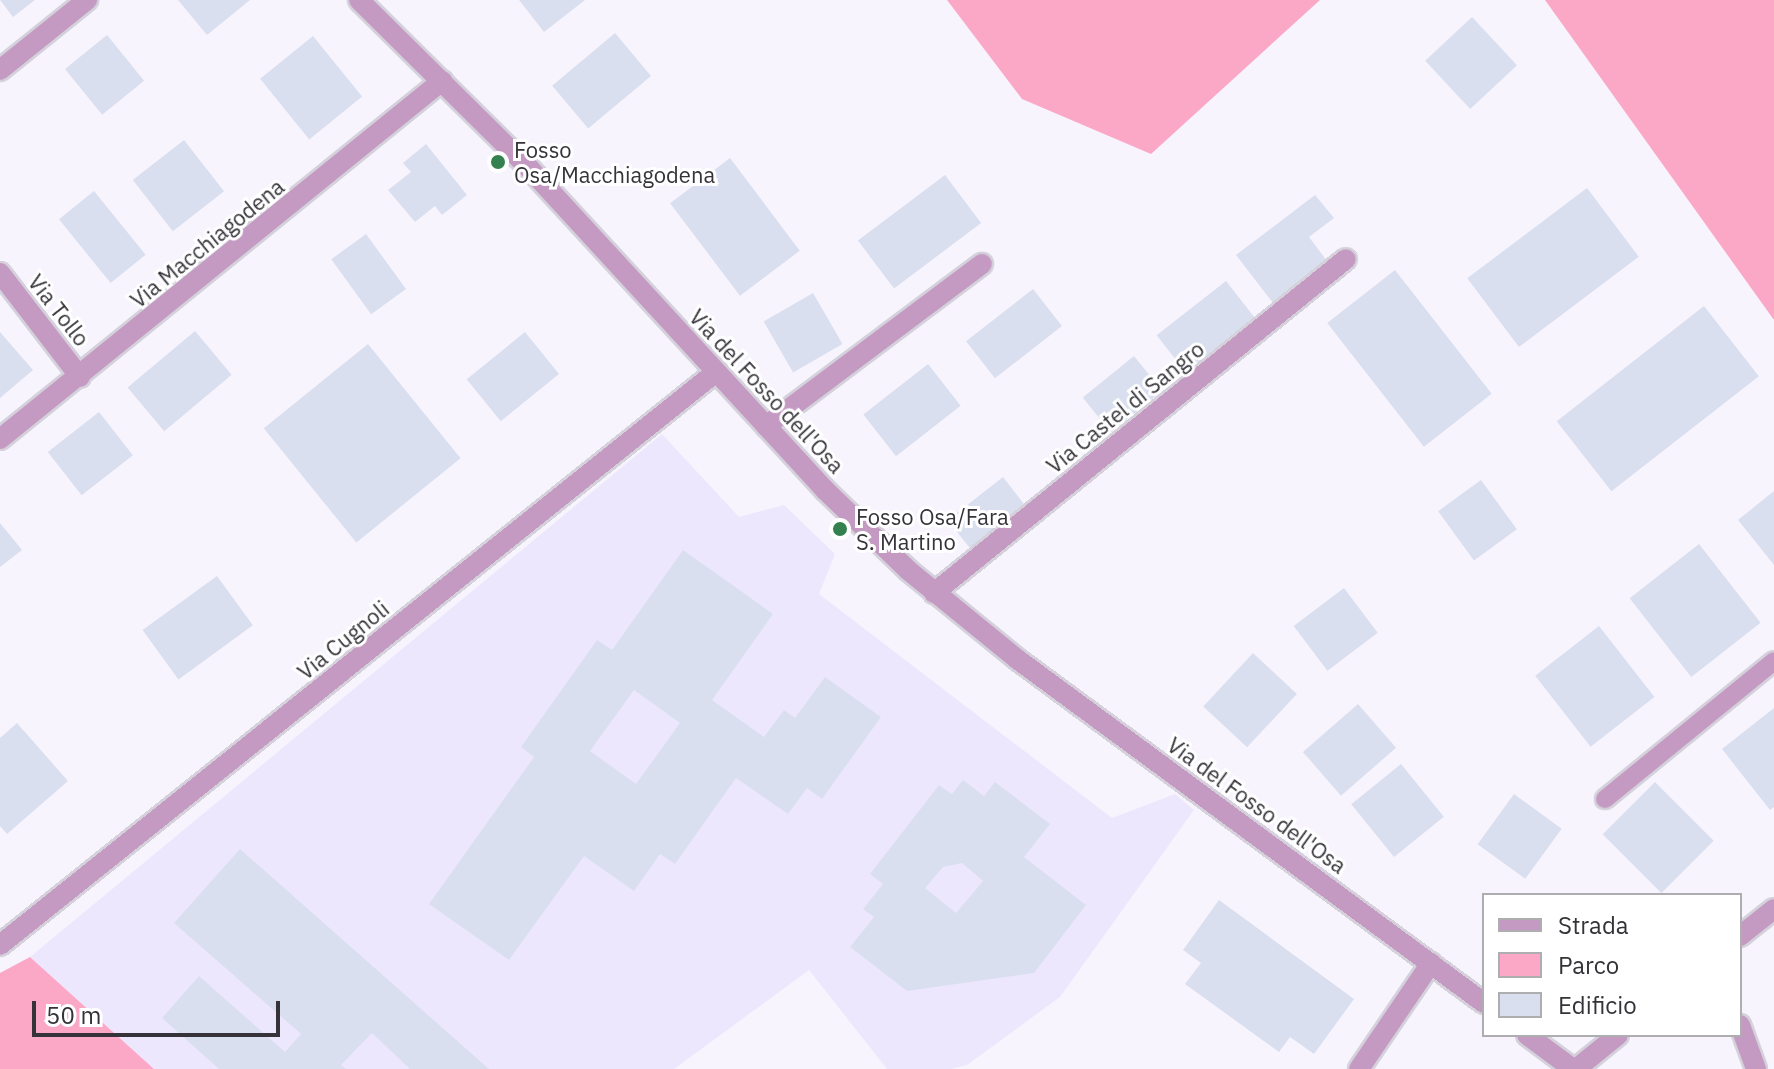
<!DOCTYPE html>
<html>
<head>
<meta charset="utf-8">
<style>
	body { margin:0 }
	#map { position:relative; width:1774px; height:1069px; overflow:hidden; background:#f7f4fe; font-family:"IBM Plex Sans",sans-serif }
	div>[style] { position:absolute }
	.built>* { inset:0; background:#ede7fe }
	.green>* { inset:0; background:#fba8c7 }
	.building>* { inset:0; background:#d9dfef; transform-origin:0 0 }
	.roads { filter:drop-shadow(2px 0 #d4d1db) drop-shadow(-2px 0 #d4d1db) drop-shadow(0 2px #d4d1db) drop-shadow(0 -2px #d4d1db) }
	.service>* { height:18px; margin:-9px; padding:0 9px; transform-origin:9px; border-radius:9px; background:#c49ac3 }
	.minor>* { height:20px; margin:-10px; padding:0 10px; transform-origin:10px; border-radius:10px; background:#c49ac3 }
	.tertiary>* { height:20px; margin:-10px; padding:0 10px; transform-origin:10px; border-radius:10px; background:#c49ac3 }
	.dots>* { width:22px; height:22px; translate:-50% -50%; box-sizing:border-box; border:4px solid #fff; border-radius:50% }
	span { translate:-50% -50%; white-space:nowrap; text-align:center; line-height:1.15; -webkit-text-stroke:6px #fff; paint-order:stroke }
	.poi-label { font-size:22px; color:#353339 }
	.left { translate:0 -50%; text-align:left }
	.street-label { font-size:22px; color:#353339 }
	.legend { position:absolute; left:1482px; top:893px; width:260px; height:144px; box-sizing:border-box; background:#fff; border:2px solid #aeadb0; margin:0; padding:10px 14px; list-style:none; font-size:24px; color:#353339 }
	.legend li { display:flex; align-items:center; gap:16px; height:40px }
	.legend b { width:40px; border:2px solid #aeadb0 }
	.scale { position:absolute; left:32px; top:1001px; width:248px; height:36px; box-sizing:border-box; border:4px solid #353339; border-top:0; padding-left:10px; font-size:24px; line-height:28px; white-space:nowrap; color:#353339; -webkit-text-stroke:6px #fff; paint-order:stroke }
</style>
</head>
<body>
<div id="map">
	<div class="built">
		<div style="clip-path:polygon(662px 434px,739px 517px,784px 505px,835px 554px,819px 594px,1112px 818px,1175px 794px,1194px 810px,1060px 997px,967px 1065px,951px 1069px,887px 1069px,809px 970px,674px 1069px,154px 1069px,30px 957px)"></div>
	</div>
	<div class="green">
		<div style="clip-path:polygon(947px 0,1320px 0,1151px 154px,1022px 99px)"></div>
		<div style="clip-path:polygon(1545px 0,1774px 0,1774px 320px)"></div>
		<div style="clip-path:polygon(30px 957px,154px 1069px,0 1069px,0 973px)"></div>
	</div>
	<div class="building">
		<div style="clip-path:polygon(0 0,35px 0,13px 17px)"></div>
		<div style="clip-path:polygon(178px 0,250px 0,207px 35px)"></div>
		<div style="clip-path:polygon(519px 0,585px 0,544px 32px)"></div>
		<div style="left:1472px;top:17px;width:66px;height:64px;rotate:47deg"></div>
		<div style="left:615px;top:33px;width:56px;height:82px;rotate:50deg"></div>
		<div style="left:107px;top:35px;width:59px;height:54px;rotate:51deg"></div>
		<div style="left:313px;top:36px;width:78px;height:68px;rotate:51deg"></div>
		<div style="left:184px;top:140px;width:65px;height:65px;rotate:52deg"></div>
		<div style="clip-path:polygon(426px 144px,467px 195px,442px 215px,435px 206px,415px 222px,388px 190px,411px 172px,403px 163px)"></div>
		<div style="left:730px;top:158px;width:116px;height:75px;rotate:53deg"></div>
		<div style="left:945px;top:175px;width:60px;height:109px;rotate:53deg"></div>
		<div style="left:1587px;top:188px;width:86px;height:150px;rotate:53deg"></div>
		<div style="left:94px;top:191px;width:82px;height:45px;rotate:51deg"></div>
		<div style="clip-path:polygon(1315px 195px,1334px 218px,1309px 237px,1327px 261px,1273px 303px,1236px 255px)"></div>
		<div style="left:366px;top:234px;width:68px;height:43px;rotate:54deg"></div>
		<div style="left:1395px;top:270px;width:157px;height:86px;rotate:52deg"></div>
		<div style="left:1226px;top:281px;width:49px;height:88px;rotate:52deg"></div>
		<div style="left:1033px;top:289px;width:47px;height:85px;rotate:52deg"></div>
		<div style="left:813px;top:293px;width:59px;height:57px;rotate:60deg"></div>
		<div style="left:1704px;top:306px;width:89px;height:187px;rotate:52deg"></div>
		<div style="left:195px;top:331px;width:57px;height:88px;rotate:50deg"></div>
		<div style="clip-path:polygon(0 332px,33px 370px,0 398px)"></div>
		<div style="left:525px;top:332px;width:54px;height:75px;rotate:51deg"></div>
		<div style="left:368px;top:344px;width:147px;height:134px;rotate:51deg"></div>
		<div style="left:1134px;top:356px;width:45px;height:66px;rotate:51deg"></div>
		<div style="left:928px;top:364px;width:53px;height:82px;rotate:52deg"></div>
		<div style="left:99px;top:412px;width:55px;height:65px;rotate:52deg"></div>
		<div style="left:1003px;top:477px;width:37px;height:70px;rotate:52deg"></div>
		<div style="left:1481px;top:480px;width:61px;height:53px;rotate:54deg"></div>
		<div style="clip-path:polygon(1774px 491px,1774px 565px,1738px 520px)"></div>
		<div style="clip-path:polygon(0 523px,22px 550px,0 567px)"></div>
		<div style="left:1699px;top:544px;width:100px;height:88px;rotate:52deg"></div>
		<div style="clip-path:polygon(evenodd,683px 550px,773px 614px,712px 700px,764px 737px,784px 710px,795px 718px,825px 677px,881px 717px,822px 799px,807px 788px,788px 814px,736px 778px,675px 864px,660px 854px,634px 891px,584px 856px,509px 960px,429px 904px,534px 757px,521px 747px,597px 640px,612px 650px,683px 550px,634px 690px,680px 723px,636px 784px,590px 751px,634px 690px)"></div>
		<div style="left:217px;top:576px;width:61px;height:92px;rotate:54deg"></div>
		<div style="left:1344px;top:588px;width:56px;height:63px;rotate:53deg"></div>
		<div style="left:1599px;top:626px;width:90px;height:81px;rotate:52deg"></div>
		<div style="left:1253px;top:653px;width:60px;height:73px;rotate:43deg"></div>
		<div style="left:1358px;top:704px;width:58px;height:73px;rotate:49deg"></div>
		<div style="clip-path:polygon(1774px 708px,1774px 807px,1770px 810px,1722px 749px)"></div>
		<div style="clip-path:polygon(17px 723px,68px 781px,7px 834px,0 826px,0 738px)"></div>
		<div style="left:1401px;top:764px;width:68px;height:64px;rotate:51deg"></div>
		<div style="clip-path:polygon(evenodd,963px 780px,984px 796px,995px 782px,1050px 824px,1024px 857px,1086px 905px,1034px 973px,907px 991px,850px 947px,874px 917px,863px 909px,883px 884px,870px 874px,939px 785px,952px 794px,963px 780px,962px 863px,983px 881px,956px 913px,925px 888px,943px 867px,962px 863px)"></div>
		<div style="left:1655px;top:782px;width:83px;height:74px;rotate:45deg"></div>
		<div style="left:1514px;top:794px;width:59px;height:62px;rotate:36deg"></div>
		<div style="clip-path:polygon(240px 849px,489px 1069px,410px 1069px,372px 1033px,341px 1065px,346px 1069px,219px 1069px,162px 1018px,199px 976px,285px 1052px,301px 1034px,174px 923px)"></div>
		<div style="clip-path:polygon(1219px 900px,1354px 999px,1314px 1054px,1290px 1037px,1279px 1052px,1185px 984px,1201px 963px,1183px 950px)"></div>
	</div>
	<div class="roads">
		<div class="service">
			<div style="left:1605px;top:799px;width:218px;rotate:-39.2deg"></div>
		</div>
		<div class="minor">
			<div style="left:0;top:70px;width:112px;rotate:-38.8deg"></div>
			<div style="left:0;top:273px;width:131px;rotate:52.4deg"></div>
			<div style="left:766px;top:426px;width:270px;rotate:-36.9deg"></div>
			<div style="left:0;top:439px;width:569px;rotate:-39.01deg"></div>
			<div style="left:934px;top:593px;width:530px;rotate:-39.03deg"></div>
			<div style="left:1740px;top:936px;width:43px;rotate:-38.5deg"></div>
			<div style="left:0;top:945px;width:917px;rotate:-38.67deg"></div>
			<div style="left:1740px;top:1025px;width:47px;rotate:70deg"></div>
			<div style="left:1359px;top:1069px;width:128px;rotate:-55.8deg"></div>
			<div style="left:1576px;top:1069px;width:54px;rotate:-39deg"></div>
		</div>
		<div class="tertiary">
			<div style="left:359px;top:0;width:239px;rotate:44.7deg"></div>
			<div style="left:529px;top:168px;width:437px;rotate:47.4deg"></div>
			<div style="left:825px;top:490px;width:115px;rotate:43.9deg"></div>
			<div style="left:908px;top:570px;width:141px;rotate:39.2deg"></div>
			<div style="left:1017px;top:659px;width:580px;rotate:36.38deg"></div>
			<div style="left:1527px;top:1035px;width:57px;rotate:36.5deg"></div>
		</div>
	</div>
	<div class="dots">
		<div style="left:498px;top:162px;background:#35804f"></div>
		<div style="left:840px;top:529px;background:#35804f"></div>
	</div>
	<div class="poi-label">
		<span class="left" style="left:514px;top:162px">Fosso<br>Osa/Macchiagodena</span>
		<span class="left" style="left:856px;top:529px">Fosso Osa/Fara<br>S. Martino</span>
	</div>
	<div class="street-label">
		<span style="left:207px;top:243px;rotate:-39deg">Via Macchiagodena</span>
		<span style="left:59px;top:310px;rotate:52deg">Via Tollo</span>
		<span style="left:767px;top:391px;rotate:47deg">Via del Fosso dell'Osa</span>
		<span style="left:1125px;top:407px;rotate:-39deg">Via Castel di Sangro</span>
		<span style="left:343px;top:640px;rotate:-39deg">Via Cugnoli</span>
		<span style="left:1257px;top:805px;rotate:36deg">Via del Fosso dell'Osa</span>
	</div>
	<ul class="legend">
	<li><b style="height:10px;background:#c49ac3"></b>Strada</li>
	<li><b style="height:22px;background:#fba8c7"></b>Parco</li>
	<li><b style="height:22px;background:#d9dfef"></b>Edificio</li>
	</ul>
	<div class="scale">50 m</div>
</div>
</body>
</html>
